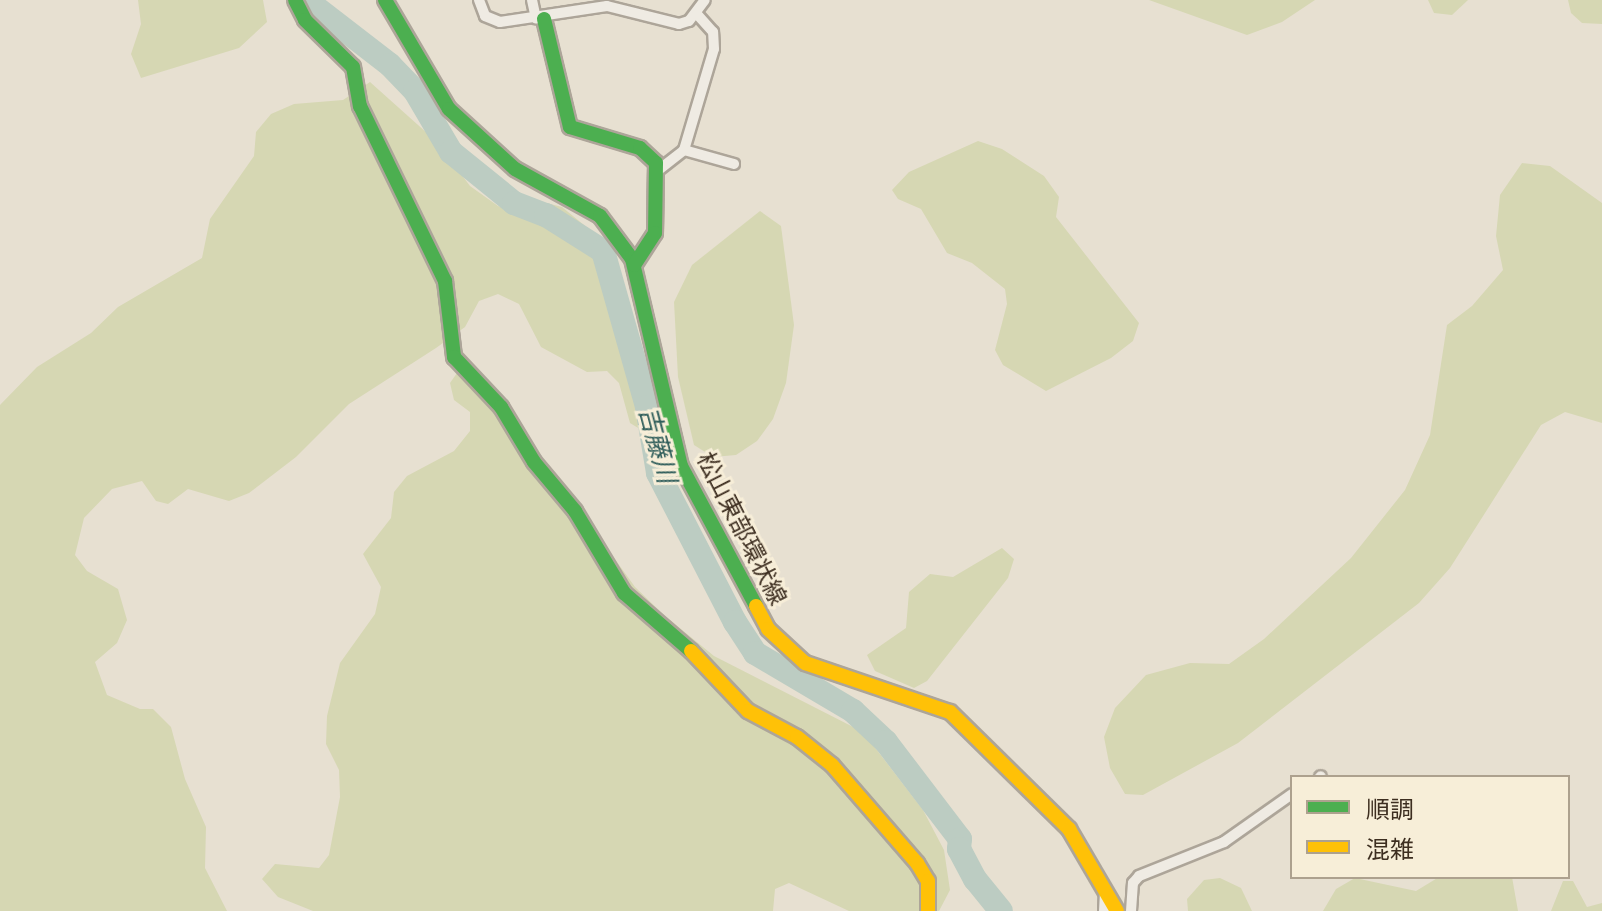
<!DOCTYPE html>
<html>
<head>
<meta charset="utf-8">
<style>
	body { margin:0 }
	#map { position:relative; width:1602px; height:911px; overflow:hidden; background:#e7e0d1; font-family:Bitter,"Noto Sans JP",serif }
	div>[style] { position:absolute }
	.green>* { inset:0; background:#d6d7b3 }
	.river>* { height:24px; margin:-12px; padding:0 12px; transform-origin:12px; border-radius:12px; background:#bcccc2 }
	.roads { filter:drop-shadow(2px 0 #ada599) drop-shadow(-2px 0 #ada599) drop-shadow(0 2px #ada599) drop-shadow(0 -2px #ada599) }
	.street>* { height:10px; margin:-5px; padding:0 5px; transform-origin:5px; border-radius:5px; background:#efebe3 }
	.fast>* { height:14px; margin:-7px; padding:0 7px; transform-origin:7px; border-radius:7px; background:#4caf50 }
	.slow>* { height:14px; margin:-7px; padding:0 7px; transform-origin:7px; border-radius:7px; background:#ffc107 }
	span { translate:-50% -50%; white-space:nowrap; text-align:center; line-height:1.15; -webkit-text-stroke:6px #f7eed8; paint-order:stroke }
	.street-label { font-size:24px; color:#3d2e20 }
	.water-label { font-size:26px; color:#2f5d5a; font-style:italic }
	.legend { position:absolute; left:1290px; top:775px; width:280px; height:104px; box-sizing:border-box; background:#f7eed8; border:2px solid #ada18e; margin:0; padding:10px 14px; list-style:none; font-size:24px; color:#3d2e20 }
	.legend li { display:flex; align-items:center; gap:16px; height:40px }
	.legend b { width:40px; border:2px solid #ada18e }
</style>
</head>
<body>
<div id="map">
	<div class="green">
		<div style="clip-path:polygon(138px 0,263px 0,267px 22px,239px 48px,141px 78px,131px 54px,141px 24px)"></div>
		<div style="clip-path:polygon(1149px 0,1315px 0,1282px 22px,1247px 35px)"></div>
		<div style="clip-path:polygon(1428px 0,1468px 0,1452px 15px,1434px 13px)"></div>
		<div style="clip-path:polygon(1568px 0,1602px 0,1602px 24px,1582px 23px,1571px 13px)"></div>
		<div style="clip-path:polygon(370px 82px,437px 142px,470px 186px,498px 206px,518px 213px,535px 200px,562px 207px,601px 239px,658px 406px,654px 430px,648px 434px,630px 423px,619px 383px,607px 371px,587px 372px,541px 347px,519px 304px,498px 294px,479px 301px,465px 327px,436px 348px,349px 404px,296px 457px,249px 493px,229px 501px,188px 489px,168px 504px,156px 501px,142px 481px,112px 489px,84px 518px,75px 555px,87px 571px,118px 589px,127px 620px,117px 643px,95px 662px,107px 695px,140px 709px,153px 709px,171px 727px,185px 779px,206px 827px,205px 868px,227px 911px,0 911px,0 405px,37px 367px,91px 333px,118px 307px,202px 258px,210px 219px,254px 156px,256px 132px,271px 114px,294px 104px,343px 100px)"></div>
		<div style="clip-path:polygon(978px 141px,1002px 149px,1044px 176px,1059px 197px,1056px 217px,1139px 323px,1133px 341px,1111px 358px,1046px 391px,1003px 365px,995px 350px,1007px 304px,1005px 289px,972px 263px,947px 253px,921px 209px,898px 199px,892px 190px,909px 172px)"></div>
		<div style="clip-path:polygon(1522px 163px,1550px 166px,1602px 203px,1602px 423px,1565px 412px,1541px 425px,1450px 568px,1419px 603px,1238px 743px,1143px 795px,1125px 794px,1110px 768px,1104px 737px,1115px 708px,1146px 675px,1190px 663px,1229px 664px,1264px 639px,1351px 558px,1405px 490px,1430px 435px,1447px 325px,1472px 306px,1503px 270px,1496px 236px,1500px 195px)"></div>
		<div style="clip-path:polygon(760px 211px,781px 226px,794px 325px,786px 383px,773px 419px,757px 441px,736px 455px,713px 457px,694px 445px,678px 377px,674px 302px,692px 265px)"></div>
		<div style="clip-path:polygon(480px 372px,635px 587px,665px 616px,714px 656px,863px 732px,923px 810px,944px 850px,950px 890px,939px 911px,849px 911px,789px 883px,775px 889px,773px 911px,313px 911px,278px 897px,262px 879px,275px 864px,319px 868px,329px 855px,340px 797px,339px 770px,326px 744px,327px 716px,340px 663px,375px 614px,381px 587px,363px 554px,391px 518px,394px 492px,407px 476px,454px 451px,470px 431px,470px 412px,454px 400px,450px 383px,457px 373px)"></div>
		<div style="clip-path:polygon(1002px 548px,1014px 559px,1008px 578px,927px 681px,914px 688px,875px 671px,867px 655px,906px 628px,909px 592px,930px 574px,953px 577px)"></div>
		<div style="clip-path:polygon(1439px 877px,1512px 877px,1518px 911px,1323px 911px,1336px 889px,1355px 878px,1416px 891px)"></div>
		<div style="clip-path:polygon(1220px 878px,1241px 888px,1252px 911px,1188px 911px,1187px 899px,1204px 880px)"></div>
		<div style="clip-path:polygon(1563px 881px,1573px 881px,1587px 907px,1602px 903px,1602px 911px,1551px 911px)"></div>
	</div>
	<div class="river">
		<div style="left:306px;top:0;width:106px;rotate:37.7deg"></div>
		<div style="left:390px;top:65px;width:36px;rotate:46deg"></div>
		<div style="left:415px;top:91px;width:71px;rotate:59.5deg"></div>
		<div style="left:451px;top:152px;width:81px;rotate:39deg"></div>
		<div style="left:514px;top:203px;width:34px;rotate:21deg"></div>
		<div style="left:546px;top:215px;width:67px;rotate:32.3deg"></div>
		<div style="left:603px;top:251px;width:162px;rotate:74.2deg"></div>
		<div style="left:647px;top:407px;width:67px;rotate:80.5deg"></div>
		<div style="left:658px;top:473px;width:168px;rotate:62.7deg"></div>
		<div style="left:735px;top:622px;width:37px;rotate:57deg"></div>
		<div style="left:755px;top:653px;width:114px;rotate:30.6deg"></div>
		<div style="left:853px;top:711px;width:45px;rotate:43.2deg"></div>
		<div style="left:886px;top:742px;width:122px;rotate:52.7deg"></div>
		<div style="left:960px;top:839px;width:10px;rotate:96deg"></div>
		<div style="left:959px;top:849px;width:34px;rotate:62deg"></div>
		<div style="left:975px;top:879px;width:41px;rotate:50.9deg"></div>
	</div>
	<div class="roads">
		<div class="street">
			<div style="left:479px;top:0;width:17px;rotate:69deg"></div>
			<div style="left:485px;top:16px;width:16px;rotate:22deg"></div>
			<div style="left:500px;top:22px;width:108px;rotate:-8.5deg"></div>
			<div style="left:607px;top:6px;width:74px;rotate:14deg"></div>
			<div style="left:679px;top:24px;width:10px;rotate:-17deg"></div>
			<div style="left:689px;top:21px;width:26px;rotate:-53deg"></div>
			<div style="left:532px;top:0;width:19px;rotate:78deg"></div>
			<div style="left:684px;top:150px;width:52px;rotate:15.6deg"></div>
			<div style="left:656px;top:172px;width:36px;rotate:-38deg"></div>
			<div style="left:684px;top:150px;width:105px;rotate:-73.5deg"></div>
			<div style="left:714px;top:49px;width:17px;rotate:-93deg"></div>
			<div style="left:713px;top:32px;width:24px;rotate:-132deg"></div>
			<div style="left:1320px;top:777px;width:1px;rotate:-45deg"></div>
			<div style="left:1104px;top:911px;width:20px;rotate:-87deg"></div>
			<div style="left:1131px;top:911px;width:28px;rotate:-86deg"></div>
			<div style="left:1133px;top:883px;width:9px;rotate:-49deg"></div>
			<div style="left:1139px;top:876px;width:92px;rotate:-21.8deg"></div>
			<div style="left:1224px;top:842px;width:83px;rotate:-35.2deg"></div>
		</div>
		<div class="fast">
			<div style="left:295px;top:0;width:22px;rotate:63deg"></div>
			<div style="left:305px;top:20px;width:67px;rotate:44.4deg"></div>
			<div style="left:353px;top:67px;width:40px;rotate:80deg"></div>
			<div style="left:360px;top:106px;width:195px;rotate:64.1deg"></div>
			<div style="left:445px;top:281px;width:77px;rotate:83.2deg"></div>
			<div style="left:454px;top:357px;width:69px;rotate:46.8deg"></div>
			<div style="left:501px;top:407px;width:64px;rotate:59deg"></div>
			<div style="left:534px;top:462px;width:64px;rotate:50.1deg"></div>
			<div style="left:575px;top:511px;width:96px;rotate:59.1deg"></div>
			<div style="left:624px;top:593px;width:89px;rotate:40.9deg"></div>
			<div style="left:385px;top:0;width:126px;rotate:59.6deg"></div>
			<div style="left:449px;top:109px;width:89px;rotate:42.3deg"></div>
			<div style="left:515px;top:169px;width:97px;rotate:28.9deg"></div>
			<div style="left:600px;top:216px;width:54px;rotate:53.3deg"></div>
			<div style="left:632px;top:259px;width:213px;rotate:76.7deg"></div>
			<div style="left:681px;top:466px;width:159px;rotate:61.8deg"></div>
			<div style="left:544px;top:19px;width:111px;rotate:76.5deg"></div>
			<div style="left:570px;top:127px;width:73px;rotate:16.7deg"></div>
			<div style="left:640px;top:148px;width:22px;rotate:43deg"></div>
			<div style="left:656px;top:163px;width:70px;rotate:90.8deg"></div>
			<div style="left:655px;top:233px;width:38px;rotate:123deg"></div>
		</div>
		<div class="slow">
			<div style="left:756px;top:606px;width:26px;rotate:62deg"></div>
			<div style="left:768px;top:629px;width:50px;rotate:42.6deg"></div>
			<div style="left:805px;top:663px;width:153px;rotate:18.7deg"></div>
			<div style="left:950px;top:712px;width:167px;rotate:44.5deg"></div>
			<div style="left:1069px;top:829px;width:95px;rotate:59.7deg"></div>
			<div style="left:691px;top:651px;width:83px;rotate:46.5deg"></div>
			<div style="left:748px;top:711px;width:55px;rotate:28deg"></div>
			<div style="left:797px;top:737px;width:45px;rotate:38.7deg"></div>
			<div style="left:832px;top:765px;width:130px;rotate:49.1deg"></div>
			<div style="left:917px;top:863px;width:21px;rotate:59deg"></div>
			<div style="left:928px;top:881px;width:30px;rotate:90deg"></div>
		</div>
	</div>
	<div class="street-label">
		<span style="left:741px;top:529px;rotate:63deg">松山東部環状線</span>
	</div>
	<div class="water-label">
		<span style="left:657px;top:445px;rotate:75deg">吉藤川</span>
	</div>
	<ul class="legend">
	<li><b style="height:10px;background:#4caf50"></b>順調</li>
	<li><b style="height:10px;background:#ffc107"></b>混雑</li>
	</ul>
</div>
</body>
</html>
